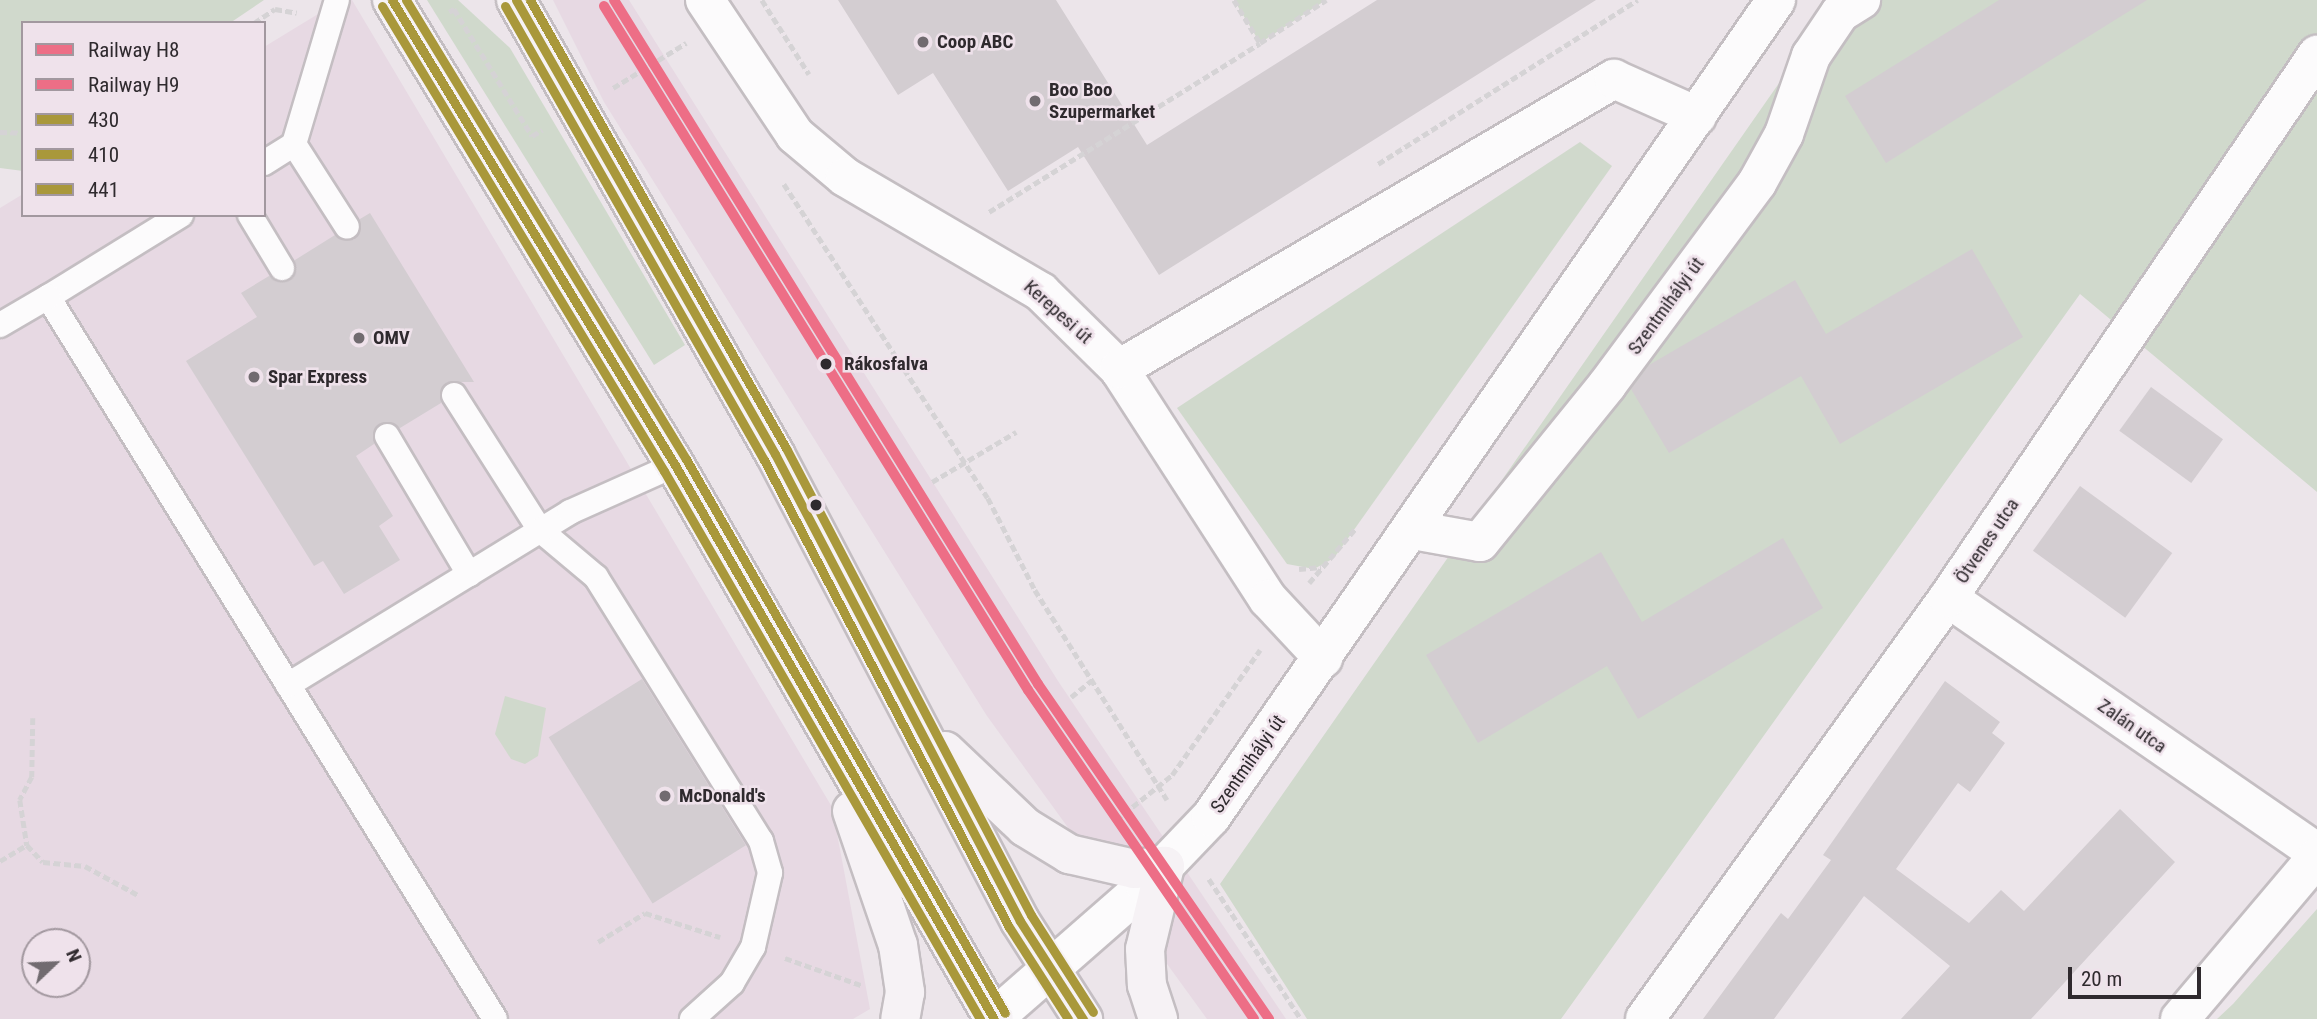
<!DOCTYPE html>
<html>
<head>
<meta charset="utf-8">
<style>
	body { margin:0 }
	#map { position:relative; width:2317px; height:1019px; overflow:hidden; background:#ece5ea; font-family:"Roboto Condensed",sans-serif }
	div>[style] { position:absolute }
	.built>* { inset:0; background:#e7d9e3 }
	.green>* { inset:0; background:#d0d9cc }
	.building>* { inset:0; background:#d3cdd1; transform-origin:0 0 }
	.path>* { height:4.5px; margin-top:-2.25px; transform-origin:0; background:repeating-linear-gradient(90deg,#d5d3d5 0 7px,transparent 0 10.5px) }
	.roads { filter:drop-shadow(2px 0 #c4bec2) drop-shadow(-2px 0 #c4bec2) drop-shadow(0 2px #c4bec2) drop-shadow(0 -2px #c4bec2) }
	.lane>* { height:24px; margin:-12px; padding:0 12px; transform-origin:12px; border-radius:12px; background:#fcfbfc }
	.street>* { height:38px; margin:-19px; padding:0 19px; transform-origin:19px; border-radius:19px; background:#fcfbfc }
	.secondary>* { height:38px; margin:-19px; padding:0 19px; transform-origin:19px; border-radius:19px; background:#fcfbfc }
	.primary>* { height:38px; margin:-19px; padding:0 19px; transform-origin:19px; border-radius:19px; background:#f6f2f5 }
	.bus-1>* { height:9px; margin:-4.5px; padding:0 4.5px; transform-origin:4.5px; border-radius:4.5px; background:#a9983b }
	.bus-2>* { height:9px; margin:-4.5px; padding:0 4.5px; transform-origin:4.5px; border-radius:4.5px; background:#a9983b }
	.bus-3>* { height:9px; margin:-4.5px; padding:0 4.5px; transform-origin:4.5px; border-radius:4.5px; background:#a9983b }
	.rail-1>* { height:10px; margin:-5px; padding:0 5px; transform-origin:5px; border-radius:5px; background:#ed6e86 }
	.rail-2>* { height:10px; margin:-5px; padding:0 5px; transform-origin:5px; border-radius:5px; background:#ed6e86 }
	.dots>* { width:19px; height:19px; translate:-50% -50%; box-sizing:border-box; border:4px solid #efe2eb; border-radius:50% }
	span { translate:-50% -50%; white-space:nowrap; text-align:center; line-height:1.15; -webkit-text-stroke:5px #efe2eb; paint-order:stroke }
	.poi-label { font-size:19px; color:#2f2a2e; font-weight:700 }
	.left { translate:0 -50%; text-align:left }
	.street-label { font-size:19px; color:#2f2a2e }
	.stop-label { font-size:19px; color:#2f2a2e; font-weight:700 }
	.legend { position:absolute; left:21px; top:21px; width:245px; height:196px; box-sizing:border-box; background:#efe2eb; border:2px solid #a2989f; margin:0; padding:9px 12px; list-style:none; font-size:21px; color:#2f2a2e }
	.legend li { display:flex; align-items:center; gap:14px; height:35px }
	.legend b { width:35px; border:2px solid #a2989f }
	.north { position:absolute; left:21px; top:928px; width:70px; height:70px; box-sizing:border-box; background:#efe2eb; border:2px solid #a2989f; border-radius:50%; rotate:67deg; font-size:19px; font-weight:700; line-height:28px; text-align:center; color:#2f2a2e }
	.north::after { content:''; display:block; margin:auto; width:24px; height:32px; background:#716b70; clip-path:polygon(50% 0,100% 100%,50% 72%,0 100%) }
	.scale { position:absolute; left:2068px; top:967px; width:133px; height:32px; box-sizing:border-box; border:4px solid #2f2a2e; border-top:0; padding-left:9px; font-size:21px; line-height:24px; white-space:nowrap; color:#2f2a2e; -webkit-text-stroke:5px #efe2eb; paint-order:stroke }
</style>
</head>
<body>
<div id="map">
	<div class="built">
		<div style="clip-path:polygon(evenodd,341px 0,352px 0,832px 807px,870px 1009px,853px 1019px,0 1019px,0 208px,23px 194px,23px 215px,264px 215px,264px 47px,341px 0,35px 942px,77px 942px,77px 984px,35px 984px,35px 942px)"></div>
		<div style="clip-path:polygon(553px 0,629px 0,1058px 681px,1286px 1019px,1207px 1019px,987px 716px,604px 102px)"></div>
	</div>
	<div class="green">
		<div style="clip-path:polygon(0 0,264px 0,230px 23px,23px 23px,23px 171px,0 168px)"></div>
		<div style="clip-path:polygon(427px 0,458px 0,510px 48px,685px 345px,654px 365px)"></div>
		<div style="clip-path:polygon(1234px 0,1326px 0,1260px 43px)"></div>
		<div style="clip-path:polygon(1837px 0,2317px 0,2317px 492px,2080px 294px,1561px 1019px,1307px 1019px,1220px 884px)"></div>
		<div style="clip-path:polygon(1580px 142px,1612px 166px,1334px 558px,1314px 569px,1287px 564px,1177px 408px)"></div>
		<div style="clip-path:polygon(505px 696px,546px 708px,538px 756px,525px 764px,511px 759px,495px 734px)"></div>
		<div style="clip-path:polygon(2317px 909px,2317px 1019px,2217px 1019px,2233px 1004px)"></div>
	</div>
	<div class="building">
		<div style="clip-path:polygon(838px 0,1056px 0,1147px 145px,1377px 0,1596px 0,1159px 275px,1078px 147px,1008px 191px,933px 73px,898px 95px)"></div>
		<div style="clip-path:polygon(1999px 0,2147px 0,1886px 163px,1845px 96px)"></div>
		<div style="clip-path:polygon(370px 213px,474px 382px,447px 382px,441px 403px,400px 428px,379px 424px,374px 444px,356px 456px,393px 516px,379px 526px,400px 560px,344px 594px,323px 561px,314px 566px,186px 361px,257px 317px,241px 293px,269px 276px,289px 281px,295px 260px,335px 235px,354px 240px,360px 219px)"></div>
		<div style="clip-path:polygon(1972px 249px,2023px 337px,1840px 444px,1801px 376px,1669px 453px,1631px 389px,1649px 365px,1795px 280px,1826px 334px)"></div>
		<div style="left:2151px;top:387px;width:89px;height:54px;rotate:36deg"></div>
		<div style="left:2080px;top:486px;width:114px;height:80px;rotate:36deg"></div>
		<div style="clip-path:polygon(1783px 538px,1823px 608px,1638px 719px,1607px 666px,1478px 743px,1426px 655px,1601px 552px,1642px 622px)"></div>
		<div style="left:642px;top:679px;width:196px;height:110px;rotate:58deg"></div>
		<div style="clip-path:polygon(1945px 681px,2000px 722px,1992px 733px,2005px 743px,1970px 792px,1958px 783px,1896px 869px,1969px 923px,2001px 890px,2024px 911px,2120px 809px,2175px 862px,2031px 1019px,1901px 1019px,1950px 966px,1864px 896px,1774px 1019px,1703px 1019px,1781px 913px,1788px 919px,1831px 860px,1823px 855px)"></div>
	</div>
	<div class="path">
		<div style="left:762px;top:0;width:88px;rotate:57.6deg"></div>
		<div style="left:1234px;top:0;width:50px;rotate:58.8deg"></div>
		<div style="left:1260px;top:43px;width:79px;rotate:-33.1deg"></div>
		<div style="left:449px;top:12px;width:6px;rotate:-31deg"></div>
		<div style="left:454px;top:9px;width:149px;rotate:58.4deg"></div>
		<div style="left:532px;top:136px;width:12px;rotate:-31deg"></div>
		<div style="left:254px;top:23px;width:25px;rotate:-34deg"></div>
		<div style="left:275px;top:9px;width:22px;rotate:10deg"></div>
		<div style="left:613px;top:88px;width:86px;rotate:-31.7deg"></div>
		<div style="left:0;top:132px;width:23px;rotate:2deg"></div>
		<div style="left:1378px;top:164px;width:307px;rotate:-32.3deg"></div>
		<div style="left:784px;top:184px;width:374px;rotate:57deg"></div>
		<div style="left:988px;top:498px;width:103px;rotate:62.9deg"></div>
		<div style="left:1035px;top:590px;width:248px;rotate:57.8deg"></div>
		<div style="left:989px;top:212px;width:319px;rotate:-31.9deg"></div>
		<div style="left:932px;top:482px;width:98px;rotate:-30.8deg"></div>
		<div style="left:1299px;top:569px;width:22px;rotate:-5deg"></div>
		<div style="left:1309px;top:583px;width:71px;rotate:-49.6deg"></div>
		<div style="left:1071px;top:697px;width:26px;rotate:-39deg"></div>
		<div style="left:33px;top:718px;width:59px;rotate:91deg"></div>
		<div style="left:32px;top:777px;width:26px;rotate:118deg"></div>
		<div style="left:20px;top:800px;width:46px;rotate:81.2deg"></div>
		<div style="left:27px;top:845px;width:23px;rotate:47deg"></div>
		<div style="left:43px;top:862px;width:42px;rotate:5.4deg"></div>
		<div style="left:85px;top:866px;width:60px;rotate:28.7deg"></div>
		<div style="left:1116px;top:820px;width:72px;rotate:-38.8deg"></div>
		<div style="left:1172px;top:775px;width:153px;rotate:-54.9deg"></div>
		<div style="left:0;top:861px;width:31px;rotate:-31deg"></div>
		<div style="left:1209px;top:879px;width:168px;rotate:56.7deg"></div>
		<div style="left:598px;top:942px;width:55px;rotate:-31.7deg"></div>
		<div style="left:645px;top:913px;width:79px;rotate:17.7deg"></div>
		<div style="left:785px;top:958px;width:83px;rotate:19.7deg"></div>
	</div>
	<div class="roads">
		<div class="lane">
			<div style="left:294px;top:144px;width:98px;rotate:57.4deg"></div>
			<div style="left:264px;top:163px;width:36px;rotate:-32deg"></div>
			<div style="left:294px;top:144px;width:150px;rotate:-73.4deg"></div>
			<div style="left:181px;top:215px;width:156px;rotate:148.3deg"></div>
			<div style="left:48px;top:297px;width:849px;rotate:58.24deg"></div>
			<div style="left:250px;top:215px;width:62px;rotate:58.9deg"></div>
			<div style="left:0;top:325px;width:56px;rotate:-30.3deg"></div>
			<div style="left:454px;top:395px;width:160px;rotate:57.5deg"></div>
			<div style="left:540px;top:530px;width:73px;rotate:40deg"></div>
			<div style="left:596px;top:577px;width:311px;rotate:58deg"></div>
			<div style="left:761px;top:841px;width:33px;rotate:74deg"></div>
			<div style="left:770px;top:873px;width:76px;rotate:102.9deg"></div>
			<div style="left:753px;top:947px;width:42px;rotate:120.3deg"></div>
			<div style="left:732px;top:983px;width:54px;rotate:138deg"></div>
			<div style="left:387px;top:436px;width:161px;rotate:59.3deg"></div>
			<div style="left:288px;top:685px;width:331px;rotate:-31.5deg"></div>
			<div style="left:570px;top:512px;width:115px;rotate:-24.1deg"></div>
		</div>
		<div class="street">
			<div style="left:705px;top:0;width:162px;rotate:56.3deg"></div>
			<div style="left:795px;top:135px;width:65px;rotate:40deg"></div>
			<div style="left:845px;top:177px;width:227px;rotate:30.4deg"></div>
			<div style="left:1041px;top:292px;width:110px;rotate:44.6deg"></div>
			<div style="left:1119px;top:369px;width:274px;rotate:57.1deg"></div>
			<div style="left:1268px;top:599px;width:81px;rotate:47deg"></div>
			<div style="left:1119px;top:369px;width:574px;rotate:-30.36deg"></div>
			<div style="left:1614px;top:79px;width:91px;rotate:24deg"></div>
			<div style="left:1413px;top:530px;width:68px;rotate:10.2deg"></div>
			<div style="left:1480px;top:542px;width:202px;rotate:-51deg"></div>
			<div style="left:1607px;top:385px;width:252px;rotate:-53.4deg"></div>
			<div style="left:1757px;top:183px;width:56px;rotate:-61.1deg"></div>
			<div style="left:1784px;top:134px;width:83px;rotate:-70.9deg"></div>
			<div style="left:1811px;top:56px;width:52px;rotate:-56deg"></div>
			<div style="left:1840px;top:13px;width:25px;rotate:-32deg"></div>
			<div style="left:1948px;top:598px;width:449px;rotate:34.6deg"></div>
			<div style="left:1645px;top:1019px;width:519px;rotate:-54.26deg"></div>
			<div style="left:1948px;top:598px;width:657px;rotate:-55.8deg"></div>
			<div style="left:2180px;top:1019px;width:212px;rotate:-49.8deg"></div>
		</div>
		<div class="secondary">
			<div style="left:993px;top:1019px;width:202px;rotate:-41.2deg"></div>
			<div style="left:1145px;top:886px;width:95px;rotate:-46.3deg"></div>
			<div style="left:1211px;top:817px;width:993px;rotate:-55.33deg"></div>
		</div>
		<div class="primary">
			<div style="left:392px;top:0;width:544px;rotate:58.68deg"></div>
			<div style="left:675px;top:465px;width:639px;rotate:60.07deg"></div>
			<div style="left:516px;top:0;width:523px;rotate:60.3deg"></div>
			<div style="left:775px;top:454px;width:527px;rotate:62.32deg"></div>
			<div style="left:1020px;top:921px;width:117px;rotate:57.3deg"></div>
			<div style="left:945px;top:751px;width:110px;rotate:43.5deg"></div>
			<div style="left:1025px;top:827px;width:52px;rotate:31.5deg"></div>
			<div style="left:1069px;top:854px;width:67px;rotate:13deg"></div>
			<div style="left:1134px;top:869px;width:31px;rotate:-6deg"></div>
			<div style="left:1165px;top:866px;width:85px;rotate:103.5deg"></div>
			<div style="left:1145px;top:949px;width:36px;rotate:87deg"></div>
			<div style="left:1147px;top:985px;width:36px;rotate:72deg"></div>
			<div style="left:852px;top:811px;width:142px;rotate:71.1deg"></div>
			<div style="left:898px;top:945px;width:48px;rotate:81.5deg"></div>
			<div style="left:905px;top:992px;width:27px;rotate:100deg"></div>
		</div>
	</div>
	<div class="bus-1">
		<div style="left:392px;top:0;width:544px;rotate:58.68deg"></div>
		<div style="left:675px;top:465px;width:639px;rotate:60.07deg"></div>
		<div style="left:516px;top:0;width:523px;rotate:60.3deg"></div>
		<div style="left:775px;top:454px;width:527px;rotate:62.32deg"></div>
		<div style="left:1020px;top:921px;width:117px;rotate:57.3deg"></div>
	</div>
	<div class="bus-2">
		<div style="left:382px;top:6px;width:544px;rotate:58.77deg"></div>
		<div style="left:664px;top:471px;width:633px;rotate:60.03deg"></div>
		<div style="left:505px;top:6px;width:523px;rotate:60.3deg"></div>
		<div style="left:764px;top:460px;width:527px;rotate:62.32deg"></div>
		<div style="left:1009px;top:927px;width:109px;rotate:57.3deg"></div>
	</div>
	<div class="bus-3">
		<div style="left:406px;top:0;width:538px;rotate:58.62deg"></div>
		<div style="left:686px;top:459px;width:639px;rotate:60.07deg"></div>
		<div style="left:530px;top:0;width:516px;rotate:60.26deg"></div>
		<div style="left:786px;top:448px;width:527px;rotate:62.32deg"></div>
		<div style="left:1031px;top:915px;width:115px;rotate:57.4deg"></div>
	</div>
	<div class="rail-1">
		<div style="left:614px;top:0;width:805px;rotate:58.21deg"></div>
		<div style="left:1038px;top:684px;width:407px;rotate:55.4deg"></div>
	</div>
	<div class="rail-2">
		<div style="left:604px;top:6px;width:805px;rotate:58.21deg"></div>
		<div style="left:1028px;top:690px;width:399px;rotate:55.5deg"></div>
	</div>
	<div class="dots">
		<div style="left:923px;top:42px;background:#716b70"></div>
		<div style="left:1035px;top:101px;background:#716b70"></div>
		<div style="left:359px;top:338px;background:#716b70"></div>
		<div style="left:826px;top:364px;background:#2f2a2e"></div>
		<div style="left:254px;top:377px;background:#716b70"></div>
		<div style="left:816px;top:505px;background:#2f2a2e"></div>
		<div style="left:665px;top:796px;background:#716b70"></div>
	</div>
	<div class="poi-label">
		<span class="left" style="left:937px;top:42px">Coop ABC</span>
		<span class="left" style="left:1049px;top:101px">Boo Boo<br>Szupermarket</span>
		<span class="left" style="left:373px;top:338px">OMV</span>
		<span class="left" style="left:268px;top:377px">Spar Express</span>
		<span class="left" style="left:679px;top:796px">McDonald's</span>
	</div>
	<div class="street-label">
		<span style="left:1666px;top:306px;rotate:-54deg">Szentmihályi út</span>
		<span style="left:1058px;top:312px;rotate:42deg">Kerepesi út</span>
		<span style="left:1987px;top:541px;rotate:-56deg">Ötvenes utca</span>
		<span style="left:2132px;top:726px;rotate:35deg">Zalán utca</span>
		<span style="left:1248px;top:764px;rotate:-55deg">Szentmihályi út</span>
	</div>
	<div class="stop-label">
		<span class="left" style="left:844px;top:364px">Rákosfalva</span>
	</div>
	<ul class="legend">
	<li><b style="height:9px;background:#ed6e86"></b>Railway H8</li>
	<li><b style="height:9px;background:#ed6e86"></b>Railway H9</li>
	<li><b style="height:9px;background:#a9983b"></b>430</li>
	<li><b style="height:9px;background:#a9983b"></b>410</li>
	<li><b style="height:9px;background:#a9983b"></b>441</li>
	</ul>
	<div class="north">N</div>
	<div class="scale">20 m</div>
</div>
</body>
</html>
